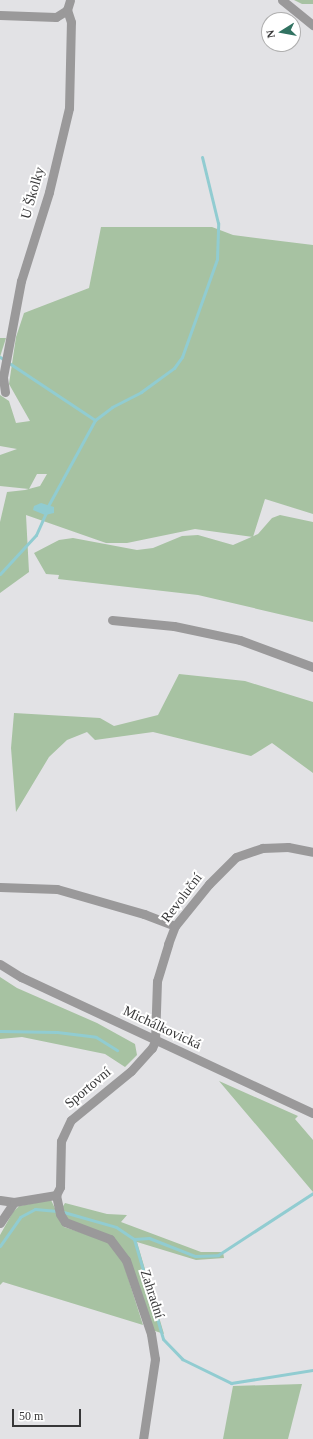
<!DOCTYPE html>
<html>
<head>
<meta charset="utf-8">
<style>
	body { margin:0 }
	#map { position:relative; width:313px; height:1439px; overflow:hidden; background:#e2e2e5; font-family:"Times New Roman",serif }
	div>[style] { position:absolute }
	.green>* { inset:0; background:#a7c2a2 }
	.water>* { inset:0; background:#91ccd1 }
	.stream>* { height:3px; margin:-1.5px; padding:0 1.5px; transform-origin:1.5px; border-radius:1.5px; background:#91ccd1 }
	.minor>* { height:9px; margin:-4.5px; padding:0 4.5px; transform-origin:4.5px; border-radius:4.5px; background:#9a999a }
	span { translate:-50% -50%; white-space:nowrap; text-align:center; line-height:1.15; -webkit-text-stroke:4px #fff; paint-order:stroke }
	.street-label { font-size:14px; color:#373738 }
	.north { position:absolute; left:261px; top:12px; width:40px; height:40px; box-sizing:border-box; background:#fff; border:1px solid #afafaf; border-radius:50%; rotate:259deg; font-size:11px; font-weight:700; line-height:16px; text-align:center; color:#373738 }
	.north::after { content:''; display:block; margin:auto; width:14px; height:18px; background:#317261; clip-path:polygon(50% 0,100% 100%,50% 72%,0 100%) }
	.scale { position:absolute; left:12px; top:1409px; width:69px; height:18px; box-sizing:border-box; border:2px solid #373738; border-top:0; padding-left:5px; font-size:12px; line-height:14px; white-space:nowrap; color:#373738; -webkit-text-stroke:3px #fff; paint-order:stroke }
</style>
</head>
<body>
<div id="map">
	<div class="green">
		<div style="clip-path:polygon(294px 0,313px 0,313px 4px,302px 4px)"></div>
		<div style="clip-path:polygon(101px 227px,212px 227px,233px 235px,313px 245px,313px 514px,265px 499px,253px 537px,195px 529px,127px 543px,106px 543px,26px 515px,29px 572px,0 593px,0 522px,7px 492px,25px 490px,40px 486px,47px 474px,37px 474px,29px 489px,0 486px,0 455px,17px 449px,0 446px,0 395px,9px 401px,16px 423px,30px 421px,9px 384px,16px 337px,24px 313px,89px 288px)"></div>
		<div style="clip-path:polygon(0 338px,6px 338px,0 357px)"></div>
		<div style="clip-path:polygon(280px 515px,313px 522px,313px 622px,198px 595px,58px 579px,59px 575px,46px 574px,34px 553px,59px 540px,73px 538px,137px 550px,153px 548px,182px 536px,198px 535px,233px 545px,258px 534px,272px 518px)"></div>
		<div style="clip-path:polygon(179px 674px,245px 681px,313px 702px,313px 773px,272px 743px,251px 756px,153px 732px,95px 740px,87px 732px,67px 740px,49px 757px,16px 812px,11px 748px,14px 713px,100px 718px,114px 726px,158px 715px)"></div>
		<div style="clip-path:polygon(0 977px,17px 988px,97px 1023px,135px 1044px,137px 1055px,125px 1067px,105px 1054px,22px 1037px,0 1039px)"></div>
		<div style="clip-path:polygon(219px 1081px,298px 1116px,295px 1119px,313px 1140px,313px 1192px)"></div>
		<div style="clip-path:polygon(51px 1200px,64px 1227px,107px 1241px,123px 1262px,143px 1325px,3px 1282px,0 1285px,0 1235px,13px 1212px,19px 1206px)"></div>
		<div style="clip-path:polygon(65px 1203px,107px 1214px,127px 1215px,121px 1222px,201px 1252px,223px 1252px,224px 1258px,196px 1260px,137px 1242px,164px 1334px,152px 1330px,121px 1247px,69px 1222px,62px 1208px)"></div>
		<div style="clip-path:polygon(302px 1384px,288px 1439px,223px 1439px,233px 1386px)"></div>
	</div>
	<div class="water">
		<div style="clip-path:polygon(41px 503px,54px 507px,54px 513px,45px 515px,33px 510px,34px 506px)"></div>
	</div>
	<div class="stream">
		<div style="left:0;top:357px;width:114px;rotate:33.6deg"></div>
		<div style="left:48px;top:506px;width:98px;rotate:-61.3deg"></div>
		<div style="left:95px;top:420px;width:21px;rotate:-37deg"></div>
		<div style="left:112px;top:407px;width:33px;rotate:-27deg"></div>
		<div style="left:141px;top:392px;width:41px;rotate:-36deg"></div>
		<div style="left:174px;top:368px;width:14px;rotate:-54deg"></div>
		<div style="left:182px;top:357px;width:104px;rotate:-70.3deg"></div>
		<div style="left:217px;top:259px;width:36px;rotate:-88deg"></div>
		<div style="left:218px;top:223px;width:68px;rotate:-103.6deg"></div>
		<div style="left:0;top:574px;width:53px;rotate:-47.3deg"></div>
		<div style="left:36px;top:535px;width:24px;rotate:-66deg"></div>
		<div style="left:0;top:1031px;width:57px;rotate:1deg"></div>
		<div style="left:57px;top:1032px;width:39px;rotate:7deg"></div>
		<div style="left:96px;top:1037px;width:25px;rotate:32deg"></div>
		<div style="left:134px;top:1239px;width:15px;rotate:-4deg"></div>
		<div style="left:149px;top:1238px;width:49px;rotate:21.4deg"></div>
		<div style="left:195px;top:1256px;width:23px;rotate:-2deg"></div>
		<div style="left:218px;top:1255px;width:113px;rotate:-33.1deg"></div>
		<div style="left:0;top:1246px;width:35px;rotate:-55deg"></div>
		<div style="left:20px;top:1217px;width:17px;rotate:-28deg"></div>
		<div style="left:35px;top:1209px;width:25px;rotate:5deg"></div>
		<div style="left:60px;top:1211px;width:58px;rotate:15.9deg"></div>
		<div style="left:116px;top:1227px;width:22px;rotate:34deg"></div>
		<div style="left:134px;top:1239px;width:104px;rotate:73.8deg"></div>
		<div style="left:163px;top:1339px;width:28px;rotate:46deg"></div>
		<div style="left:182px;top:1359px;width:55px;rotate:26.1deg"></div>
		<div style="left:231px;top:1383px;width:83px;rotate:-9deg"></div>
	</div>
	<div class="minor">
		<div style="left:282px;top:0;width:40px;rotate:39deg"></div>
		<div style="left:0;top:15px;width:56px;rotate:2deg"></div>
		<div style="left:56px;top:17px;width:13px;rotate:-32deg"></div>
		<div style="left:5px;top:392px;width:15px;rotate:-98deg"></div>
		<div style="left:3px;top:377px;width:98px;rotate:-79.4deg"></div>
		<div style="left:21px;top:281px;width:93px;rotate:-72.5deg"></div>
		<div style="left:49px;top:192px;width:86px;rotate:-76.6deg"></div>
		<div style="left:69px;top:108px;width:86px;rotate:-88.7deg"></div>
		<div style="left:71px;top:22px;width:13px;rotate:-108deg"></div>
		<div style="left:67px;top:10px;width:10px;rotate:-73deg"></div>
		<div style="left:112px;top:620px;width:62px;rotate:5.5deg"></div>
		<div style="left:174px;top:626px;width:67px;rotate:12deg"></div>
		<div style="left:240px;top:640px;width:78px;rotate:20.3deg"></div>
		<div style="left:0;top:887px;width:57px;rotate:2deg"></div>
		<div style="left:57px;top:889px;width:91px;rotate:16deg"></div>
		<div style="left:144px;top:914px;width:33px;rotate:21deg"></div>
		<div style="left:0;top:964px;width:25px;rotate:32deg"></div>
		<div style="left:21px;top:977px;width:322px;rotate:25deg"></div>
		<div style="left:56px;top:1195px;width:19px;rotate:78deg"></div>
		<div style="left:60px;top:1214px;width:9px;rotate:58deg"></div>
		<div style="left:65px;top:1222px;width:48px;rotate:20.7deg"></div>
		<div style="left:110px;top:1239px;width:26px;rotate:53deg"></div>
		<div style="left:126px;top:1260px;width:78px;rotate:71.3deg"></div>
		<div style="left:151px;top:1334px;width:25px;rotate:81deg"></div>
		<div style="left:155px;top:1359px;width:81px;rotate:98.5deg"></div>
		<div style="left:0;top:1200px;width:14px;rotate:8deg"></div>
		<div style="left:0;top:1223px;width:25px;rotate:-56deg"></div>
		<div style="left:14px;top:1202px;width:43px;rotate:-9.5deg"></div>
		<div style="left:56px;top:1195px;width:9px;rotate:-63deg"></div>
		<div style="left:60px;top:1187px;width:46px;rotate:-88.8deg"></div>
		<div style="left:61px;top:1141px;width:23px;rotate:-65deg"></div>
		<div style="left:71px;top:1120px;width:77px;rotate:-39.2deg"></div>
		<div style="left:131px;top:1071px;width:31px;rotate:-48deg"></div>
		<div style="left:152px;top:1048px;width:8px;rotate:-67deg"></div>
		<div style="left:155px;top:1041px;width:60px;rotate:-88.1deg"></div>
		<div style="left:157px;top:981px;width:39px;rotate:-73deg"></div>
		<div style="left:168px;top:944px;width:19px;rotate:-69deg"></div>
		<div style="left:175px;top:926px;width:54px;rotate:-51deg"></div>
		<div style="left:209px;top:884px;width:38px;rotate:-45deg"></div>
		<div style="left:236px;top:857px;width:28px;rotate:-19deg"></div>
		<div style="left:262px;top:848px;width:26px;rotate:-2deg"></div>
		<div style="left:288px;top:847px;width:25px;rotate:11deg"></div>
	</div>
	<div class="street-label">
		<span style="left:33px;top:193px;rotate:-74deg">U Školky</span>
		<span style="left:182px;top:898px;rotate:-53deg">Revoluční</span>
		<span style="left:162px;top:1028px;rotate:25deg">Michálkovická</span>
		<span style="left:88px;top:1088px;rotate:-40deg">Sportovní</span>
		<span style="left:152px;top:1294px;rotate:72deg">Zahradní</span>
	</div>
	<div class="north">N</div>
	<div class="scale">50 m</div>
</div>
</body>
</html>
